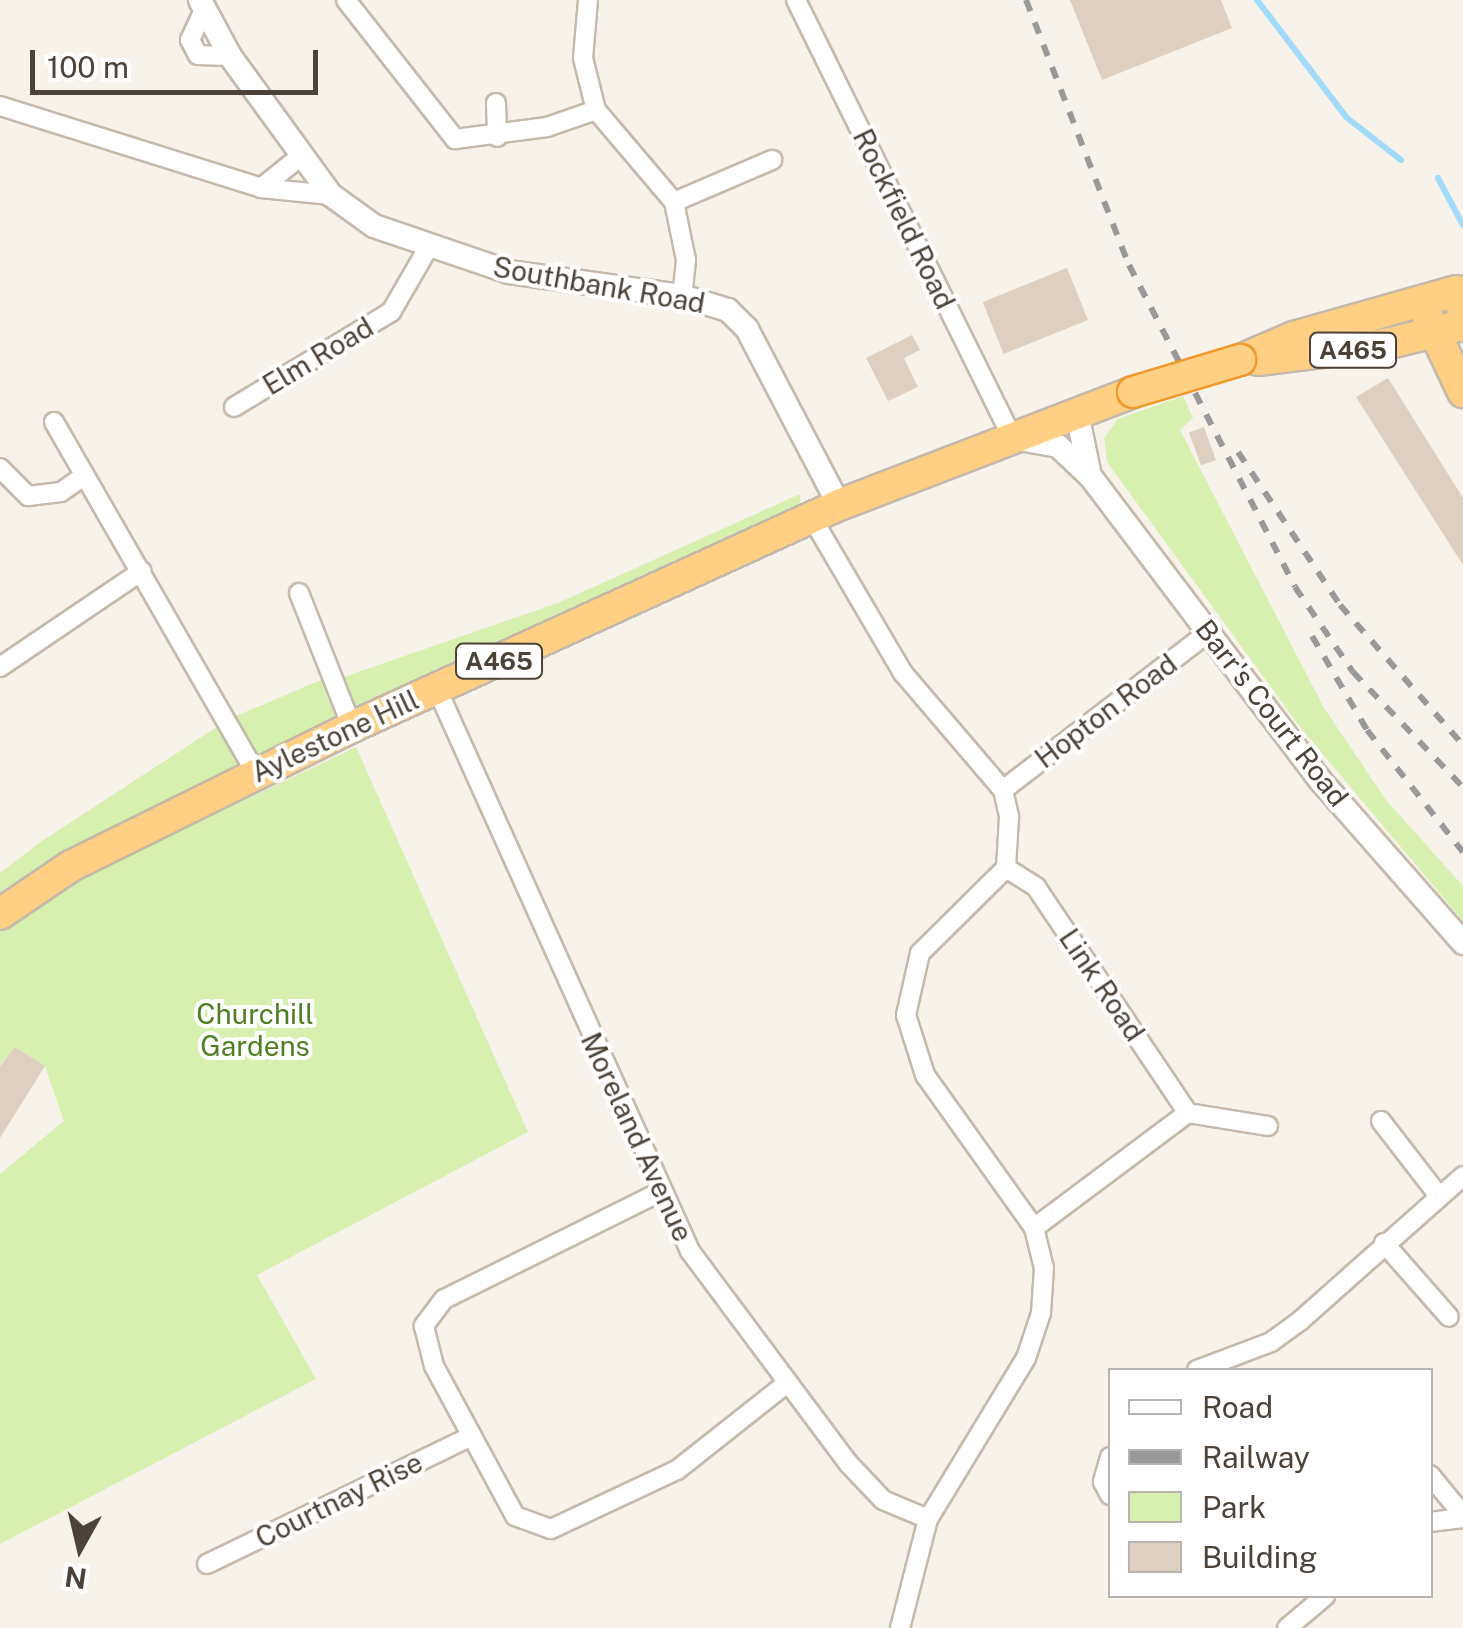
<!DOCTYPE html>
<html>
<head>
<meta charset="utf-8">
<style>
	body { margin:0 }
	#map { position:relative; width:1463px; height:1628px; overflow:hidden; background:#f7f2ea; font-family:"Public Sans",sans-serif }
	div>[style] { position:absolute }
	.green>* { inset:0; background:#d7efaf }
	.stream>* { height:6px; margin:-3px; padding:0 3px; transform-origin:3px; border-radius:3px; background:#a1dbf9 }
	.building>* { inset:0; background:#ddd0c1; transform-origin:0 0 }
	.roads { filter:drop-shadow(2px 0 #c4b9ab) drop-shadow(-2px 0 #c4b9ab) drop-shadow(0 2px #c4b9ab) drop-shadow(0 -2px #c4b9ab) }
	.minor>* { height:18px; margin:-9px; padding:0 9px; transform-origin:9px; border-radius:9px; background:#fff }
	.tertiary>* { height:22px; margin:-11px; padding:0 11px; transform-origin:11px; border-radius:11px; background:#fff }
	.trunk>* { height:30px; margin:-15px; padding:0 15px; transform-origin:15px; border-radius:15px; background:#ffd084 }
	.rail>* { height:6px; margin-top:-3px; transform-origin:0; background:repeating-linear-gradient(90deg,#999 0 12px,transparent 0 24px) }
	.bridges { filter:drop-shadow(2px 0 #f0992b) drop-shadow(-2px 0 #f0992b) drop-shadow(0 2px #f0992b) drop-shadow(0 -2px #f0992b) }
	.trunk-bridge>* { height:30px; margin:-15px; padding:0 15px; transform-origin:15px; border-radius:15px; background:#ffd084 }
	span { translate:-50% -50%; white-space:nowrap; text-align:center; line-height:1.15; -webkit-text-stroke:8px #fff; paint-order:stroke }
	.shield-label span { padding:2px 8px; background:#fff; border:2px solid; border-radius:8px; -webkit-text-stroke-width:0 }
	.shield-label { font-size:25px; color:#4c4237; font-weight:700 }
	.street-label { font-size:28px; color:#4c4237 }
	.park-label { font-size:28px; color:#4c8020 }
	.legend { position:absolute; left:1108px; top:1368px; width:325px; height:230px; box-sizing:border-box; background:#fff; border:2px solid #b7b3af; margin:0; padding:12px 18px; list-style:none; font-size:30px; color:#4c4237 }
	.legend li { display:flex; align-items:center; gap:20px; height:50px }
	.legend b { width:50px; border:2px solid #b7b3af }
	.north { position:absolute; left:30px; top:1498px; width:100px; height:100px; -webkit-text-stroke:8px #fff; paint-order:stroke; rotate:188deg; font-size:28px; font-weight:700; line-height:40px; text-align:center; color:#4c4237 }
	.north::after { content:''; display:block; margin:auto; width:35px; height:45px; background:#4c4237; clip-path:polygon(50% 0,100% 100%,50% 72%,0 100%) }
	.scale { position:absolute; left:30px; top:50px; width:288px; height:45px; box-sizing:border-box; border:5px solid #4c4237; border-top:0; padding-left:12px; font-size:30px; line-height:35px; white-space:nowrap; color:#4c4237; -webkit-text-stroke:8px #fff; paint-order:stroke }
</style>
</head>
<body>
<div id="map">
	<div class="green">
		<div style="clip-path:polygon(1183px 396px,1193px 418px,1180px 430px,1324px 708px,1386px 800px,1463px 886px,1463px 921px,1300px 727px,1107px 462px,1104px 438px,1118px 419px)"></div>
		<div style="clip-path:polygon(800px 494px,801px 507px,773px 521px,357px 710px,344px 677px,558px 603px)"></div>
		<div style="clip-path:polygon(321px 680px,335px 716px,256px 773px,0 914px,0 873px,42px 841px,229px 719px)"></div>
		<div style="clip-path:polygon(356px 747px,528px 1132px,257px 1275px,316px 1379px,0 1544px,0 1174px,64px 1121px,45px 1066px,15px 1047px,0 1065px,0 933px,44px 896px)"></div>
	</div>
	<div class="stream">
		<div style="left:1257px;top:0;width:147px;rotate:52.7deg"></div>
		<div style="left:1346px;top:117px;width:70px;rotate:38deg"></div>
		<div style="left:1438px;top:178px;width:53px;rotate:62deg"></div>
	</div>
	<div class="building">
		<div style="clip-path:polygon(1070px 0,1221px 0,1232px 28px,1102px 80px)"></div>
		<div style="left:1067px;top:268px;width:56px;height:91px;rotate:68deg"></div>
		<div style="clip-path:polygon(912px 335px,920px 350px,904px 358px,918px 387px,888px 401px,866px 358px)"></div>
		<div style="clip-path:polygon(1388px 378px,1463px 498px,1463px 565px,1356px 397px)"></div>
		<div style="left:1204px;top:427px;width:35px;height:16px;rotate:70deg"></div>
		<div style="clip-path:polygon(15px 1047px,45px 1066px,0 1138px,0 1066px)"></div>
	</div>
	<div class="roads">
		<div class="minor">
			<div style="left:346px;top:0;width:177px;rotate:51.9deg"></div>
			<div style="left:455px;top:139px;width:93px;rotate:-7.4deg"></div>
			<div style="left:547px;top:127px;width:52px;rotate:-19.1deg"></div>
			<div style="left:588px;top:0;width:58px;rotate:94.9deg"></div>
			<div style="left:583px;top:58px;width:54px;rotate:76deg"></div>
			<div style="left:596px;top:110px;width:121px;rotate:49.7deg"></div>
			<div style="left:674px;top:202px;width:59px;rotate:78.3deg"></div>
			<div style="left:686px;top:260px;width:36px;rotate:96deg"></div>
			<div style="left:796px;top:0;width:487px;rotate:63.7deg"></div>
			<div style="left:204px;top:10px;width:33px;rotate:115deg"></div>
			<div style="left:190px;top:40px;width:17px;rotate:62deg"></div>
			<div style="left:198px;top:55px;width:32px;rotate:2deg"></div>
			<div style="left:496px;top:103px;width:34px;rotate:88deg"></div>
			<div style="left:0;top:106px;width:274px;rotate:17.4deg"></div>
			<div style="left:261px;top:188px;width:70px;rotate:5.7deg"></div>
			<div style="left:261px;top:188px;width:51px;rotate:-38.7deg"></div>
			<div style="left:674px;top:202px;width:107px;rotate:-23.2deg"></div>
			<div style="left:234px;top:407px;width:184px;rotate:-31.2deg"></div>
			<div style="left:391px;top:312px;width:74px;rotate:-60deg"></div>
			<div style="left:54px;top:422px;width:405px;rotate:60.1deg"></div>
			<div style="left:0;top:468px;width:40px;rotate:45deg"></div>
			<div style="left:28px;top:496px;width:33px;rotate:-7deg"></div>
			<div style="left:61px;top:492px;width:29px;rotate:-35deg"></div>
			<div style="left:812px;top:518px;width:180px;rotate:59.6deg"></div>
			<div style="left:903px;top:673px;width:154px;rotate:49.5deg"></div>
			<div style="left:1003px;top:790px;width:28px;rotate:77deg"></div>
			<div style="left:1009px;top:817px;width:51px;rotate:93.4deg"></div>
			<div style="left:1006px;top:868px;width:121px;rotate:135.3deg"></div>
			<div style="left:920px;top:953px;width:64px;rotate:102.7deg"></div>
			<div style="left:906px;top:1015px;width:63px;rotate:72.4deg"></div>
			<div style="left:925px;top:1075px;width:188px;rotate:54.5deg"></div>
			<div style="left:1034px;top:1228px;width:41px;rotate:76deg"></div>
			<div style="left:1044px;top:1268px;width:45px;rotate:93.8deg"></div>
			<div style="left:1041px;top:1313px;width:47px;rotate:108.4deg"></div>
			<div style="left:1026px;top:1358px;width:188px;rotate:121.3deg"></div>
			<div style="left:928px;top:1519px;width:113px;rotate:104.4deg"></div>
			<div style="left:299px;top:593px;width:144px;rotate:68.4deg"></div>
			<div style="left:0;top:667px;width:171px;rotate:-34.1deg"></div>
			<div style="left:437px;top:689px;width:616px;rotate:65.76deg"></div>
			<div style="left:690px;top:1251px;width:264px;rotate:53.3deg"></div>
			<div style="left:848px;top:1463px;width:51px;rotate:46.6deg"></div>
			<div style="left:883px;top:1500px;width:49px;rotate:22.9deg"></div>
			<div style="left:1003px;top:790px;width:260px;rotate:-37.5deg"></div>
			<div style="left:1006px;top:868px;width:36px;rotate:32deg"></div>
			<div style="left:1036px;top:887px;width:272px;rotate:56.1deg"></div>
			<div style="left:1381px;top:1121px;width:95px;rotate:52.3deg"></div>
			<div style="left:658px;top:1193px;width:239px;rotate:153.6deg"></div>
			<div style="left:444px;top:1299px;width:34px;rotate:127deg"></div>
			<div style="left:424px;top:1326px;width:41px;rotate:76deg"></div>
			<div style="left:434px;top:1366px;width:170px;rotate:61.6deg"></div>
			<div style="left:515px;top:1516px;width:38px;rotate:20deg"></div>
			<div style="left:551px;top:1529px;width:139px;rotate:-25.1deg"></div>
			<div style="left:677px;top:1470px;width:139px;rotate:-38.3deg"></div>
			<div style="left:1034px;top:1228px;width:192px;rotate:-36.8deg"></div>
			<div style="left:1188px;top:1113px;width:81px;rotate:9.2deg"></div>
			<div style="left:1384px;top:1243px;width:98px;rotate:48.7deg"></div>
			<div style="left:1197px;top:1370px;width:79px;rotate:-20.7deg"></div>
			<div style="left:1271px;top:1342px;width:37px;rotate:-36deg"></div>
			<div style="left:1301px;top:1320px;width:217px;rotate:-41.6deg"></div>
			<div style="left:1110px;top:1457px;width:26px;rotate:106deg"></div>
			<div style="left:1103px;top:1482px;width:15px;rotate:62deg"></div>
			<div style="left:1430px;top:1475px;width:52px;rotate:50.5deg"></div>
			<div style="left:1430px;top:1522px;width:33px;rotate:-7deg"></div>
			<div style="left:207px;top:1564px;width:294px;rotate:-25.8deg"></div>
			<div style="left:1287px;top:1628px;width:50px;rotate:-40.1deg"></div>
		</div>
		<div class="tertiary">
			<div style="left:200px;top:0;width:64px;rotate:61.8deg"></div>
			<div style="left:230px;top:56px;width:172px;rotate:54deg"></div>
			<div style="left:331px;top:195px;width:53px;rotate:35.8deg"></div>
			<div style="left:374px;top:226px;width:143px;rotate:18.8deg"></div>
			<div style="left:509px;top:272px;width:175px;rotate:7.9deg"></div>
			<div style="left:682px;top:296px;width:48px;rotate:16.9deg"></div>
			<div style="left:728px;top:310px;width:27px;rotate:45deg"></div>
			<div style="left:747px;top:329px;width:199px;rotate:62.4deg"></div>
			<div style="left:1077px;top:413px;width:64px;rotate:78.3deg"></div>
			<div style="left:1014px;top:438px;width:45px;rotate:10.3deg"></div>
			<div style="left:1058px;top:446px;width:44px;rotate:43.2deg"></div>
			<div style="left:1090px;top:476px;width:381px;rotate:52.9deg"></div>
			<div style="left:1320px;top:780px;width:217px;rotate:48.7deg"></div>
		</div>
		<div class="trunk">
			<div style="left:1428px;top:318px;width:82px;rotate:64.7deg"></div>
			<div style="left:1240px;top:360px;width:59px;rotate:-23.1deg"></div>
			<div style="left:1294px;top:337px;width:169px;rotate:-15.8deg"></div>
			<div style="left:1457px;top:291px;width:21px;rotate:73deg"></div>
			<div style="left:1258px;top:360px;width:129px;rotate:-7.1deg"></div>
			<div style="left:1386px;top:344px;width:79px;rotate:-13.9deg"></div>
			<div style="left:0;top:914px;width:86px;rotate:-34.1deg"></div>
			<div style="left:71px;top:866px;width:313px;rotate:-26.3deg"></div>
			<div style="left:352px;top:727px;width:535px;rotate:-24.51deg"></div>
			<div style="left:839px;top:505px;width:315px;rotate:-21deg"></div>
		</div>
	</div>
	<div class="rail">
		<div style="left:1026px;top:0;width:284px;rotate:68.8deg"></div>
		<div style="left:1129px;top:265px;width:362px;rotate:62.7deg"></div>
		<div style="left:1295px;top:587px;width:103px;rotate:55.7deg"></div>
		<div style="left:1353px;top:672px;width:159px;rotate:46.3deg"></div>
		<div style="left:1238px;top:452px;width:184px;rotate:56.3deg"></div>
		<div style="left:1340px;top:605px;width:186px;rotate:48.7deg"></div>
		<div style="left:1312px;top:636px;width:109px;rotate:59.7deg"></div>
		<div style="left:1367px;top:730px;width:155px;rotate:51.8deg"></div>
	</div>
	<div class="bridges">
		<div class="trunk-bridge">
			<div style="left:1133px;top:392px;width:112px;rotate:-16.7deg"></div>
		</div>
	</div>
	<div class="shield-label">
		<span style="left:1353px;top:350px">A465</span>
		<span style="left:499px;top:661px">A465</span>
	</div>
	<div class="street-label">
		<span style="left:904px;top:219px;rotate:64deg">Rockfield Road</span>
		<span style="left:599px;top:285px;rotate:10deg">Southbank Road</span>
		<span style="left:318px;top:356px;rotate:-31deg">Elm Road</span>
		<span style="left:1106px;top:711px;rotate:-37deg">Hopton Road</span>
		<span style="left:1272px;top:713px;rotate:52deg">Barr's Court Road</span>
		<span style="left:335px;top:736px;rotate:-25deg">Aylestone Hill</span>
		<span style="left:1102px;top:985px;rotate:56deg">Link Road</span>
		<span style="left:637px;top:1137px;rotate:65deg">Moreland Avenue</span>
		<span style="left:339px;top:1500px;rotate:-26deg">Courtnay Rise</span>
	</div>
	<div class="park-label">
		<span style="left:255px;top:1030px">Churchill<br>Gardens</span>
	</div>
	<ul class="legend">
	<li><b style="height:12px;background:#fff"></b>Road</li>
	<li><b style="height:12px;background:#999"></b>Railway</li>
	<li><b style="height:28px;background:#d7efaf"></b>Park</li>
	<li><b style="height:28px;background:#ddd0c1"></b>Building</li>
	</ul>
	<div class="north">N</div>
	<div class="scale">100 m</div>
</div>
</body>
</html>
